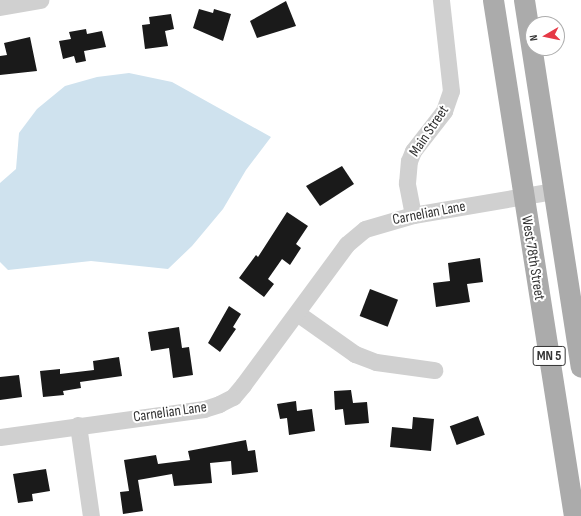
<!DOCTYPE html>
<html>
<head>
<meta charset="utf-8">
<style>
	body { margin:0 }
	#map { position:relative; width:581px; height:516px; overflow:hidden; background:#fff; font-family:"Sofia Sans Condensed",sans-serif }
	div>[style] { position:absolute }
	.water>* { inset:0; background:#cfe2ee }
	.building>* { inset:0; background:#1a1a1a; transform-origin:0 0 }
	.minor>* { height:17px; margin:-8.5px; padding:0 8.5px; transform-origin:8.5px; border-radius:8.5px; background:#d0d0d0 }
	.major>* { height:21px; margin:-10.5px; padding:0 10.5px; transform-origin:10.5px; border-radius:10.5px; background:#ababab }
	span { translate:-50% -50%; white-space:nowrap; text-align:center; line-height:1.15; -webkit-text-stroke:4px #fff; paint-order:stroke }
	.shield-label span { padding:1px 3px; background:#fff; border:1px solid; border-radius:3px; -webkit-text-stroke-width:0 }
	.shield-label { font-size:14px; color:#333; font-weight:700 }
	.street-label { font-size:15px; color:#333 }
	.north { position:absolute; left:525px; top:16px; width:40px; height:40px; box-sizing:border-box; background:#fff; border:1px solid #adadad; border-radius:50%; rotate:261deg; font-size:11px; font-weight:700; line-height:16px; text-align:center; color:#333 }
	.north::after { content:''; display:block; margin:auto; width:14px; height:18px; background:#e63946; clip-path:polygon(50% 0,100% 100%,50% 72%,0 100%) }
</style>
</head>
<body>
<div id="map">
	<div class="water">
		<div style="clip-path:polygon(129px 73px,172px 82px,271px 137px,246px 170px,223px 209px,192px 246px,168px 269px,91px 261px,8px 270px,0 262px,0 183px,16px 169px,19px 133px,37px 109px,65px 86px,97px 77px)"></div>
	</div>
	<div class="building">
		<div style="clip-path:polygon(286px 1px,296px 26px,257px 38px,250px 21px)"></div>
		<div style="clip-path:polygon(199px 9px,213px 13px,214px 9px,231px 14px,223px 41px,193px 28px)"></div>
		<div style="clip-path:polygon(171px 14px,174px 29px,165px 31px,168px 46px,145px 49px,142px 25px,150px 24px,149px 17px)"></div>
		<div style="clip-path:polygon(86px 29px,87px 34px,102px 31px,106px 47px,84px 51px,86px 61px,76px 63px,74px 56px,63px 59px,59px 41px,71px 39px,69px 32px)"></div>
		<div style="clip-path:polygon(30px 37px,37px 71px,0 75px,0 56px,7px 55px,4px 43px)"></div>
		<div style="clip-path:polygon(342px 166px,354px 184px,320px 206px,306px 186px)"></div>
		<div style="clip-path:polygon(287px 212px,308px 226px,296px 244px,301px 248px,290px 265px,282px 259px,268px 279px,274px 284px,264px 297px,239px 278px,256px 255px,258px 257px)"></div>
		<div style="clip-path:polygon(480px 258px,483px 282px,467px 284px,470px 302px,436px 307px,433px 283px,450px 281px,448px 263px)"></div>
		<div style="left:370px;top:289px;width:30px;height:29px;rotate:21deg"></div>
		<div style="clip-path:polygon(229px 306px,241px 314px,233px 327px,236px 329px,220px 352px,208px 343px)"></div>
		<div style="clip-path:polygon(179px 327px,182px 348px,189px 347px,193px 375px,173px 378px,169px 348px,151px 351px,148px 332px)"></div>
		<div style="clip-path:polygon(119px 357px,122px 376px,80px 382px,81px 388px,63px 391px,64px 395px,43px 397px,40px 371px,60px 369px,60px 374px,94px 370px,93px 361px)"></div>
		<div style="clip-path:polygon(19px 375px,22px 397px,0 400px,0 377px)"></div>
		<div style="clip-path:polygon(351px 390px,353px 403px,367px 402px,369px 423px,345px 425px,343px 409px,335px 410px,334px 391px)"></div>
		<div style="clip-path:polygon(296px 401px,297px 411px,312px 409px,315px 431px,289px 435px,287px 418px,280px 419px,277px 404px)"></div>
		<div style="left:478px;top:416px;width:20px;height:30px;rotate:70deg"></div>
		<div style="clip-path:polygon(413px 417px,434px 419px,431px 451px,390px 447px,392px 427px,412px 429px)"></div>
		<div style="clip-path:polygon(246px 440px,248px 451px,255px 450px,258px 472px,232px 475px,231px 461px,210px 463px,212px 483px,174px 486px,172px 474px,138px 480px,143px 511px,123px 514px,120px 492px,129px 491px,124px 460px,156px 455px,158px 464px,190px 460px,188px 451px)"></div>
		<div style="clip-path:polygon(46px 469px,50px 491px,32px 494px,33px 501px,18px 503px,13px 474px)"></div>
	</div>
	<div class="minor">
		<div style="left:0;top:7px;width:41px;rotate:-9.9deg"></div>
		<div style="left:413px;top:215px;width:33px;rotate:-101deg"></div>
		<div style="left:407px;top:183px;width:22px;rotate:-85deg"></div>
		<div style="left:409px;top:161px;width:11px;rotate:-68deg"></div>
		<div style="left:413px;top:151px;width:51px;rotate:-52.2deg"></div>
		<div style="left:444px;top:111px;width:21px;rotate:-71deg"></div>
		<div style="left:451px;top:91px;width:92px;rotate:-96.3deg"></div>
		<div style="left:297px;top:313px;width:71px;rotate:35.3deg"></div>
		<div style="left:355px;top:354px;width:22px;rotate:21deg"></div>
		<div style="left:376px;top:362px;width:59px;rotate:7.9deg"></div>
		<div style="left:78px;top:425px;width:92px;rotate:81.9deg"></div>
		<div style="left:0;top:437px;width:206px;rotate:-7.8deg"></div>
		<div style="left:204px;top:409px;width:16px;rotate:-18deg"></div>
		<div style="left:219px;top:404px;width:16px;rotate:-27deg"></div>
		<div style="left:233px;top:397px;width:16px;rotate:-50deg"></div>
		<div style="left:243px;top:385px;width:175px;rotate:-53.6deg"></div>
		<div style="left:347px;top:244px;width:23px;rotate:-40deg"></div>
		<div style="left:365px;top:229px;width:50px;rotate:-16.3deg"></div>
		<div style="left:413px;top:215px;width:143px;rotate:-9.7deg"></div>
	</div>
	<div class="major">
		<div style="left:493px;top:0;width:522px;rotate:81.08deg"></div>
		<div style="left:524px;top:0;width:371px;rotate:81.2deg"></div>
	</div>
	<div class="shield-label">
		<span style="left:549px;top:356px">MN 5</span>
	</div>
	<div class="street-label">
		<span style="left:429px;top:131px;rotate:-56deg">Main Street</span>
		<span style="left:429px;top:213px;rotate:-11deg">Carnelian Lane</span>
		<span style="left:533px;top:258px;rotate:81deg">West 78th Street</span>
		<span style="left:170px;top:412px;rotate:-8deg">Carnelian Lane</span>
	</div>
	<div class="north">N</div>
</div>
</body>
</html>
